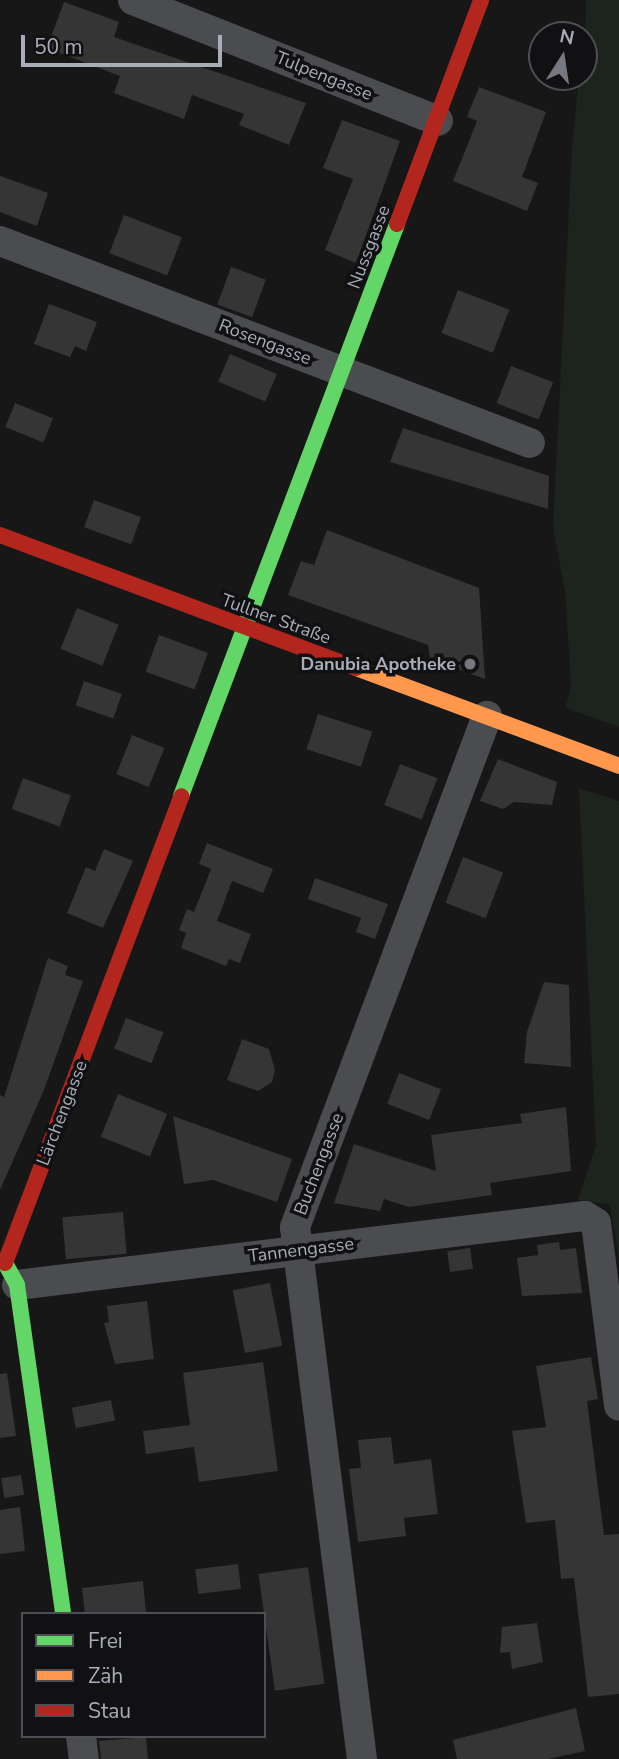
<!DOCTYPE html>
<html>
<head>
<meta charset="utf-8">
<style>
	body { margin:0 }
	#map { position:relative; width:619px; height:1759px; overflow:hidden; background:#171717; font-family:"Nunito Sans",sans-serif }
	div>[style] { position:absolute }
	.green>* { inset:0; background:#1d241e }
	.building>* { inset:0; background:#353536; transform-origin:0 0 }
	.street>* { height:30px; margin:-15px; padding:0 15px; transform-origin:15px; border-radius:15px; background:#4b4c50 }
	.fast>* { height:16px; margin:-8px; padding:0 8px; transform-origin:8px; border-radius:8px; background:#63d668 }
	.slow>* { height:16px; margin:-8px; padding:0 8px; transform-origin:8px; border-radius:8px; background:#ff974d }
	.jam>* { height:16px; margin:-8px; padding:0 8px; transform-origin:8px; border-radius:8px; background:#b3261e }
	.dots>* { width:19px; height:19px; translate:-50% -50%; box-sizing:border-box; border:4px solid #111113; border-radius:50% }
	span { translate:-50% -50%; white-space:nowrap; text-align:center; line-height:1.15; -webkit-text-stroke:7px #111113; paint-order:stroke }
	.street-label { font-size:18px; color:#a8adb8 }
	.poi-label { font-size:18px; color:#a8adb8; font-weight:700 }
	.right { translate:-100% -50%; text-align:right }
	.legend { position:absolute; left:21px; top:1612px; width:245px; height:126px; box-sizing:border-box; background:#111113; border:2px solid #4d4f55; margin:0; padding:9px 12px; list-style:none; font-size:21px; color:#a8adb8 }
	.legend li { display:flex; align-items:center; gap:14px; height:35px }
	.legend b { width:35px; border:2px solid #4d4f55 }
	.north { position:absolute; left:528px; top:21px; width:70px; height:70px; box-sizing:border-box; background:#111113; border:2px solid #4d4f55; border-radius:50%; rotate:12deg; font-size:19px; font-weight:700; line-height:28px; text-align:center; color:#a8adb8 }
	.north::after { content:''; display:block; margin:auto; width:24px; height:32px; background:#757880; clip-path:polygon(50% 0,100% 100%,50% 72%,0 100%) }
	.scale { position:absolute; left:21px; top:35px; width:201px; height:32px; box-sizing:border-box; border:4px solid #a8adb8; border-top:0; padding-left:9px; font-size:21px; line-height:24px; white-space:nowrap; color:#a8adb8; -webkit-text-stroke:5px #111113; paint-order:stroke }
</style>
</head>
<body>
<div id="map">
	<div class="green">
		<div style="clip-path:polygon(586px 0,619px 0,619px 727px,566px 708px,571px 684px,565px 592px,553px 528px,572px 148px,579px 77px,584px 77px)"></div>
		<div style="clip-path:polygon(579px 788px,619px 801px,619px 1257px,609px 1204px,578px 1200px,596px 1145px)"></div>
	</div>
	<div class="building">
		<div style="clip-path:polygon(64px 2px,119px 22px,114px 37px,306px 103px,289px 145px,239px 125px,244px 114px,192px 95px,184px 119px,114px 93px,120px 76px,47px 48px)"></div>
		<div style="clip-path:polygon(479px 87px,546px 112px,522px 177px,538px 183px,527px 211px,453px 181px,477px 121px,467px 117px)"></div>
		<div style="clip-path:polygon(342px 120px,400px 141px,356px 263px,325px 250px,353px 179px,323px 168px)"></div>
		<div style="clip-path:polygon(0 176px,48px 193px,37px 226px,0 212px)"></div>
		<div style="left:124px;top:215px;width:62px;height:41px;rotate:21deg"></div>
		<div style="left:231px;top:267px;width:37px;height:40px;rotate:20deg"></div>
		<div style="left:458px;top:290px;width:55px;height:46px;rotate:21deg"></div>
		<div style="clip-path:polygon(49px 304px,97px 322px,86px 351px,75px 346px,70px 357px,34px 344px)"></div>
		<div style="left:230px;top:354px;width:51px;height:30px;rotate:23deg"></div>
		<div style="left:511px;top:366px;width:45px;height:40px;rotate:21deg"></div>
		<div style="left:15px;top:403px;width:41px;height:26px;rotate:22deg"></div>
		<div style="clip-path:polygon(403px 428px,549px 476px,548px 509px,390px 462px)"></div>
		<div style="left:94px;top:500px;width:50px;height:29px;rotate:20deg"></div>
		<div style="clip-path:polygon(327px 530px,479px 588px,485px 679px,430px 659px,428px 645px,288px 595px,301px 561px,314px 565px)"></div>
		<div style="left:77px;top:608px;width:45px;height:44px;rotate:22deg"></div>
		<div style="left:159px;top:635px;width:52px;height:39px;rotate:20deg"></div>
		<div style="left:84px;top:681px;width:40px;height:26px;rotate:19deg"></div>
		<div style="left:318px;top:714px;width:57px;height:37px;rotate:18deg"></div>
		<div style="left:132px;top:735px;width:35px;height:42px;rotate:22deg"></div>
		<div style="clip-path:polygon(498px 759px,557px 782px,552px 805px,514px 802px,503px 809px,480px 801px)"></div>
		<div style="left:400px;top:764px;width:40px;height:44px;rotate:21deg"></div>
		<div style="left:23px;top:778px;width:51px;height:33px;rotate:20deg"></div>
		<div style="clip-path:polygon(207px 843px,273px 869px,263px 893px,232px 881px,217px 921px,251px 934px,240px 963px,229px 959px,226px 966px,181px 948px,186px 933px,179px 930px,187px 909px,194px 912px,211px 869px,199px 864px)"></div>
		<div style="clip-path:polygon(104px 849px,133px 861px,103px 928px,67px 913px,86px 867px,95px 871px)"></div>
		<div style="left:463px;top:857px;width:43px;height:49px;rotate:21deg"></div>
		<div style="clip-path:polygon(315px 878px,388px 904px,375px 939px,356px 932px,361px 918px,308px 899px)"></div>
		<div style="clip-path:polygon(48px 958px,68px 966px,65px 975px,83px 981px,44px 1090px,0 1190px,0 1095px,4px 1097px)"></div>
		<div style="clip-path:polygon(544px 982px,569px 985px,571px 1067px,524px 1063px,527px 1032px)"></div>
		<div style="left:126px;top:1018px;width:40px;height:33px;rotate:21deg"></div>
		<div style="clip-path:polygon(242px 1039px,269px 1049px,275px 1070px,272px 1082px,258px 1091px,227px 1080px)"></div>
		<div style="left:399px;top:1073px;width:45px;height:33px;rotate:21deg"></div>
		<div style="left:118px;top:1094px;width:53px;height:46px;rotate:22deg"></div>
		<div style="clip-path:polygon(566px 1107px,571px 1171px,490px 1183px,492px 1195px,409px 1207px,384px 1199px,380px 1211px,334px 1203px,354px 1144px,436px 1171px,431px 1135px,522px 1123px,520px 1114px)"></div>
		<div style="clip-path:polygon(173px 1116px,292px 1159px,277px 1202px,213px 1180px,184px 1184px)"></div>
		<div style="left:123px;top:1212px;width:42px;height:61px;rotate:85deg"></div>
		<div style="clip-path:polygon(559px 1242px,560px 1250px,576px 1248px,582px 1293px,522px 1296px,517px 1258px,538px 1255px,537px 1245px)"></div>
		<div style="left:470px;top:1248px;width:21px;height:23px;rotate:82deg"></div>
		<div style="left:270px;top:1283px;width:64px;height:38px;rotate:79deg"></div>
		<div style="clip-path:polygon(147px 1301px,154px 1359px,115px 1364px,104px 1323px,109px 1322px,107px 1306px)"></div>
		<div style="clip-path:polygon(591px 1357px,598px 1399px,587px 1401px,604px 1535px,619px 1534px,619px 1694px,588px 1697px,574px 1578px,561px 1579px,555px 1520px,526px 1523px,512px 1431px,546px 1427px,536px 1366px)"></div>
		<div style="clip-path:polygon(263px 1362px,278px 1471px,199px 1482px,194px 1447px,146px 1454px,143px 1431px,190px 1425px,183px 1373px)"></div>
		<div style="clip-path:polygon(7px 1373px,16px 1436px,0 1438px,0 1374px)"></div>
		<div style="left:111px;top:1400px;width:21px;height:40px;rotate:79deg"></div>
		<div style="clip-path:polygon(391px 1437px,394px 1464px,431px 1459px,438px 1514px,404px 1518px,406px 1536px,358px 1542px,349px 1469px,361px 1468px,358px 1440px)"></div>
		<div style="left:21px;top:1475px;width:20px;height:20px;rotate:81deg"></div>
		<div style="clip-path:polygon(20px 1507px,25px 1551px,0 1554px,0 1510px)"></div>
		<div style="left:238px;top:1564px;width:25px;height:43px;rotate:83deg"></div>
		<div style="left:308px;top:1567px;width:118px;height:50px;rotate:82deg"></div>
		<div style="clip-path:polygon(143px 1581px,146px 1614px,85px 1614px,82px 1588px)"></div>
		<div style="clip-path:polygon(537px 1623px,543px 1662px,512px 1669px,510px 1652px,500px 1653px,502px 1627px)"></div>
		<div style="clip-path:polygon(576px 1708px,585px 1751px,548px 1759px,457px 1759px,453px 1740px)"></div>
		<div style="clip-path:polygon(146px 1737px,148px 1759px,101px 1759px,99px 1741px)"></div>
	</div>
	<div class="street">
		<div style="left:133px;top:0;width:328px;rotate:21.6deg"></div>
		<div style="left:0;top:241px;width:567px;rotate:20.86deg"></div>
		<div style="left:17px;top:1285px;width:572px;rotate:-6.93deg"></div>
		<div style="left:585px;top:1216px;width:13px;rotate:32deg"></div>
		<div style="left:596px;top:1223px;width:184px;rotate:82.8deg"></div>
		<div style="left:81px;top:1736px;width:23px;rotate:83deg"></div>
		<div style="left:362px;top:1759px;width:536px;rotate:-97.18deg"></div>
		<div style="left:295px;top:1227px;width:546px;rotate:-69.41deg"></div>
	</div>
	<div class="fast">
		<div style="left:181px;top:796px;width:611px;rotate:-69.31deg"></div>
		<div style="left:5px;top:1263px;width:25px;rotate:61deg"></div>
		<div style="left:17px;top:1285px;width:332px;rotate:82deg"></div>
	</div>
	<div class="slow">
		<div style="left:356px;top:668px;width:281px;rotate:20.4deg"></div>
	</div>
	<div class="jam">
		<div style="left:397px;top:224px;width:239px;rotate:-69.4deg"></div>
		<div style="left:0;top:535px;width:380px;rotate:20.5deg"></div>
		<div style="left:5px;top:1263px;width:499px;rotate:-69.3deg"></div>
	</div>
	<div class="dots">
		<div style="left:470px;top:664px;background:#757880"></div>
	</div>
	<div class="street-label">
		<span style="left:324px;top:76px;rotate:22deg">Tulpengasse</span>
		<span style="left:369px;top:247px;rotate:-69deg">Nussgasse</span>
		<span style="left:265px;top:342px;rotate:21deg">Rosengasse</span>
		<span style="left:276px;top:619px;rotate:20deg">Tullner Straße</span>
		<span style="left:62px;top:1113px;rotate:-69deg">Lärchengasse</span>
		<span style="left:319px;top:1164px;rotate:-69deg">Buchengasse</span>
		<span style="left:301px;top:1250px;rotate:-7deg">Tannengasse</span>
	</div>
	<div class="poi-label">
		<span class="right" style="left:456px;top:664px">Danubia Apotheke</span>
	</div>
	<ul class="legend">
	<li><b style="height:9px;background:#63d668"></b>Frei</li>
	<li><b style="height:9px;background:#ff974d"></b>Zäh</li>
	<li><b style="height:9px;background:#b3261e"></b>Stau</li>
	</ul>
	<div class="north">N</div>
	<div class="scale">50 m</div>
</div>
</body>
</html>
